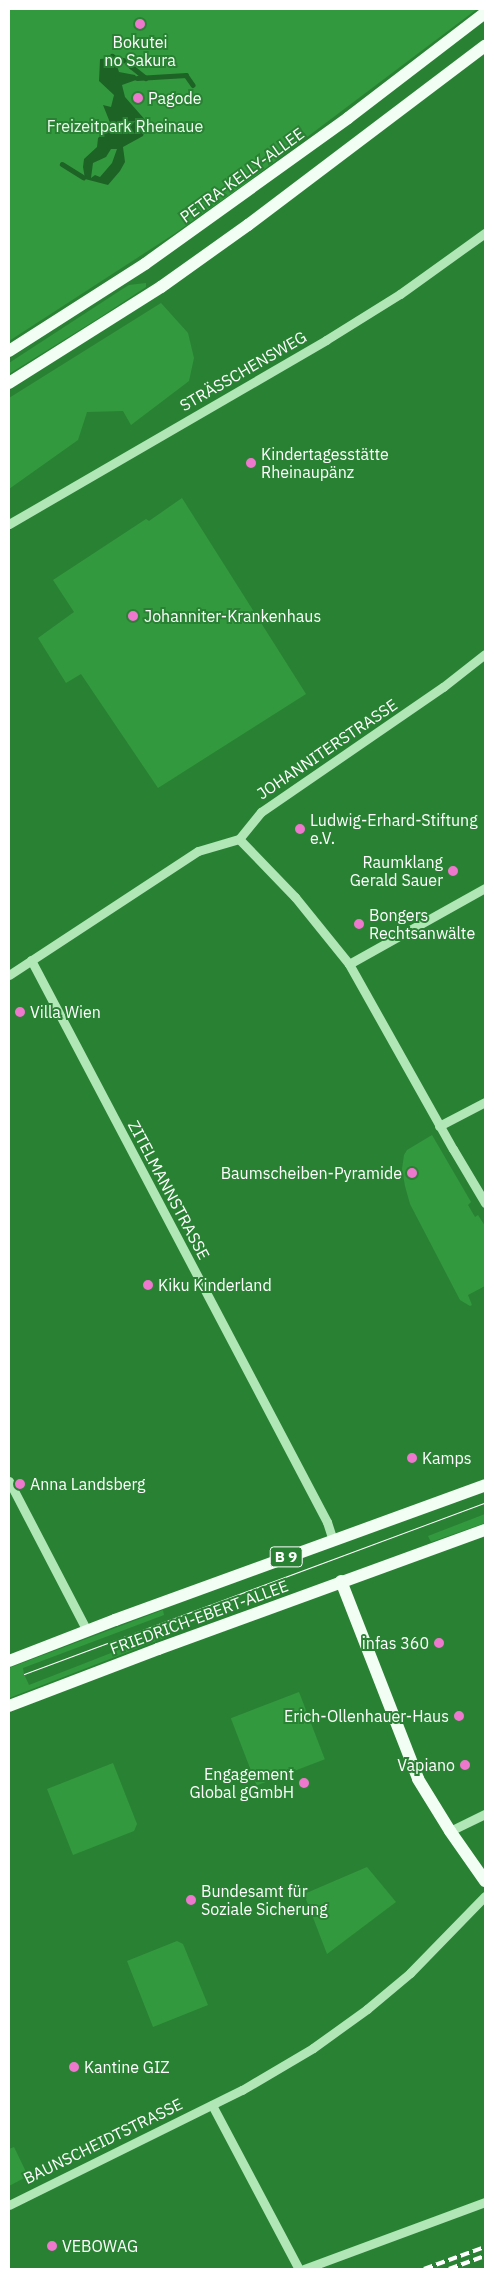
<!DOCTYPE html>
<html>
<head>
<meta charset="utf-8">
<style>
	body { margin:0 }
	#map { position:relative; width:494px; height:2278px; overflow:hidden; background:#298233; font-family:"IBM Plex Sans",sans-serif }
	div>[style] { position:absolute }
	.green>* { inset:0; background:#33993e; transform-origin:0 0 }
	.water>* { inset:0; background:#1d6326 }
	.stream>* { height:4.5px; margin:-2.25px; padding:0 2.25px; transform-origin:2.25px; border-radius:2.25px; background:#1d6326 }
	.minor>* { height:9px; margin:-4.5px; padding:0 4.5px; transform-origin:4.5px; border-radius:4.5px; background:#b1e6b7 }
	.major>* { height:12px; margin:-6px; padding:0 6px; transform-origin:6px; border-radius:6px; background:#f2fdf4 }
	.tram>* { height:1px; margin:-0.5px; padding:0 0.5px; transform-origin:0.5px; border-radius:0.5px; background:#fff }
	.rail>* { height:4px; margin-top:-2px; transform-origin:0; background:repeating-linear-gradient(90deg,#fff 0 9px,transparent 0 13px) }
	.dots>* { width:14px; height:14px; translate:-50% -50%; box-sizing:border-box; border:2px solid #298233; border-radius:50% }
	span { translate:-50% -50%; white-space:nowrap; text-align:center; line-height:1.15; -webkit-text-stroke:4px #298233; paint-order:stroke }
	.shield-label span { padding:1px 4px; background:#298233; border:1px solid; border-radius:4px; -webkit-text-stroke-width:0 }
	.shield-label { font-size:15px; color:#fff; font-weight:700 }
	.poi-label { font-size:16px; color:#fff }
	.left { translate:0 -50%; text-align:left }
	.right { translate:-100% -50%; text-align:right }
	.park-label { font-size:16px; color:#eefbef }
	.street-label { font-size:16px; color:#fff }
	.frame { position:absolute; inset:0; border:10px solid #fff; pointer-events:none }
</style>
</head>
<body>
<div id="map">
	<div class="green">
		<div style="clip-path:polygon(9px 9px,477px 9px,242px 186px,174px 234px,9px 341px)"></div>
		<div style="clip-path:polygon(146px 283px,146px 287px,102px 316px,9px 374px,9px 363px,121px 290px,129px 285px)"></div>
		<div style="clip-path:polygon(161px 303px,188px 333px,194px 358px,189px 381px,131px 425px,123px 411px,87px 412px,78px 440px,9px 489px,9px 398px)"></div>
		<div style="clip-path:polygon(182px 498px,306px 694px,158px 788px,81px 674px,66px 683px,38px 638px,74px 612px,53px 580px,146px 519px,149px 521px)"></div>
		<div style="clip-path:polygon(432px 1135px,471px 1202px,468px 1205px,475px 1217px,478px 1215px,485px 1226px,485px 1286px,468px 1295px,472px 1305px,470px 1306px,460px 1300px,410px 1204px,405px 1186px,402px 1169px,404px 1155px,407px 1150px)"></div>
		<div style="clip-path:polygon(485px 1514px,485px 1523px,431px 1542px,428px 1536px)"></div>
		<div style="clip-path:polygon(163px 1610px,164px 1615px,23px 1668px,24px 1674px,29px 1685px,170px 1630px,172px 1635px,9px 1698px,9px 1668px)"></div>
		<div style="left:299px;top:1692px;width:72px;height:73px;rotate:69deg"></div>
		<div style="clip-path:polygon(113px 1763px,137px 1824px,134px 1831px,73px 1855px,47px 1789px)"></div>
		<div style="clip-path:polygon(367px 1867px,396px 1902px,327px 1954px,304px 1894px)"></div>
		<div style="clip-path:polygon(177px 1941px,183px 1944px,208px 2005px,153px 2027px,127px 1961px)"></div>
		<div style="clip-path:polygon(14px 2147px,28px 2176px,9px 2186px,9px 2149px)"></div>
	</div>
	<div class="water">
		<div style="clip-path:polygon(evenodd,111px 58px,111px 63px,117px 66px,119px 72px,135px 75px,137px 78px,136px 80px,122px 85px,125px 97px,147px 122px,143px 136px,123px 147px,125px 162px,120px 171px,108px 185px,85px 179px,83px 167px,84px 159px,97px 147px,98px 138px,111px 125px,103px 105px,111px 107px,114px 95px,99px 81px,100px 59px,111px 58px,111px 149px,117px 149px,112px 163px,100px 177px,95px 175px,91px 178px,93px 163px,106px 157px,111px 149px)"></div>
	</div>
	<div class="stream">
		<div style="left:111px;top:58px;width:2px;rotate:-63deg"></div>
		<div style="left:112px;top:56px;width:6px;rotate:31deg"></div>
		<div style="left:117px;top:59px;width:11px;rotate:10deg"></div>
		<div style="left:128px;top:61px;width:6px;rotate:59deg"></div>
		<div style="left:131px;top:66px;width:19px;rotate:39deg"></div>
		<div style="left:137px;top:78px;width:49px;rotate:-3.5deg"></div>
		<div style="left:186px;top:75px;width:12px;rotate:55deg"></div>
		<div style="left:62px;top:164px;width:25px;rotate:32deg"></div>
	</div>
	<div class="minor">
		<div style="left:9px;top:524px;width:367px;rotate:-30.1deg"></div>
		<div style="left:326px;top:340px;width:87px;rotate:-31.9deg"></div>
		<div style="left:400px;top:294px;width:105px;rotate:-35.7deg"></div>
		<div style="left:239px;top:839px;width:81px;rotate:46deg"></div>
		<div style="left:295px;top:897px;width:86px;rotate:51.1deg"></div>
		<div style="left:349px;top:964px;width:212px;rotate:60.7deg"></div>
		<div style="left:453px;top:1149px;width:63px;rotate:59.3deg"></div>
		<div style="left:31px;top:960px;width:635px;rotate:62.22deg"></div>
		<div style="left:327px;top:1522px;width:19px;rotate:72deg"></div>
		<div style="left:349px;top:964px;width:156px;rotate:-29.2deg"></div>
		<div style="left:9px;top:975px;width:226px;rotate:-33.3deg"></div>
		<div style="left:198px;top:851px;width:43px;rotate:-16.3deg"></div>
		<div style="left:239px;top:839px;width:35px;rotate:-51deg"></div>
		<div style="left:261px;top:812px;width:221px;rotate:-34.5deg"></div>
		<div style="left:443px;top:687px;width:53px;rotate:-38.2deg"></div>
		<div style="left:439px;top:1126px;width:52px;rotate:-27.6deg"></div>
		<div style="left:9px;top:1481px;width:169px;rotate:62.5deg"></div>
		<div style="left:450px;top:1831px;width:39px;rotate:-26deg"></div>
		<div style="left:212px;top:2105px;width:186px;rotate:62.1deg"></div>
		<div style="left:9px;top:2205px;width:260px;rotate:-26.3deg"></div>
		<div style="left:242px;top:2090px;width:82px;rotate:-30.6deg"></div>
		<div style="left:313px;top:2048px;width:67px;rotate:-35.8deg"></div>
		<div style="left:367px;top:2009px;width:56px;rotate:-39.9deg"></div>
		<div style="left:410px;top:1973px;width:107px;rotate:-45.8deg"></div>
		<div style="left:304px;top:2269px;width:193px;rotate:-20.3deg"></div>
	</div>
	<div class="major">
		<div style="left:9px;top:351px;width:161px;rotate:-32.6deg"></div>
		<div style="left:145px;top:264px;width:250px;rotate:-35.7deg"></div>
		<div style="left:348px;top:118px;width:173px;rotate:-37.5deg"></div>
		<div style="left:9px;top:383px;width:180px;rotate:-32.3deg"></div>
		<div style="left:161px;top:287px;width:107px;rotate:-35.5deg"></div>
		<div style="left:248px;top:225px;width:297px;rotate:-37.1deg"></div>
		<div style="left:341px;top:1581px;width:212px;rotate:68.7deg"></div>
		<div style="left:418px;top:1779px;width:61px;rotate:58.4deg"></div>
		<div style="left:450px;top:1831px;width:61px;rotate:55deg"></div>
		<div style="left:9px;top:1661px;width:114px;rotate:-21.1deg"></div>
		<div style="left:115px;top:1620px;width:394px;rotate:-20deg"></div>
		<div style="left:9px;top:1706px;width:160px;rotate:-20.9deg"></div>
		<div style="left:158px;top:1649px;width:348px;rotate:-20deg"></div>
	</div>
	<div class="tram">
		<div style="left:24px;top:1674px;width:492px;rotate:-20.4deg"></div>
	</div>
	<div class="rail">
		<div style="left:424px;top:2269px;width:65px;rotate:-19.8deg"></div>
		<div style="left:449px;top:2269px;width:38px;rotate:-20deg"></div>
	</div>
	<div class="dots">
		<div style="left:140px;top:24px;background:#ed78ce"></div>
		<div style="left:138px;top:98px;background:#ed78ce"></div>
		<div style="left:251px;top:463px;background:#ed78ce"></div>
		<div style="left:133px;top:616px;background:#ed78ce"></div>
		<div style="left:300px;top:829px;background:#ed78ce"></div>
		<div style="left:453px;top:871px;background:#ed78ce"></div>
		<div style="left:359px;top:924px;background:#ed78ce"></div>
		<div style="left:20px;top:1012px;background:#ed78ce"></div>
		<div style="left:412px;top:1173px;background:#ed78ce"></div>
		<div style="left:148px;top:1285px;background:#ed78ce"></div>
		<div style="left:412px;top:1458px;background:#ed78ce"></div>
		<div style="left:20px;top:1484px;background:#ed78ce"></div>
		<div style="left:439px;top:1643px;background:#ed78ce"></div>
		<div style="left:459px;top:1716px;background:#ed78ce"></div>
		<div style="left:465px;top:1765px;background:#ed78ce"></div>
		<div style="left:304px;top:1783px;background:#ed78ce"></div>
		<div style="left:191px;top:1900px;background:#ed78ce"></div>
		<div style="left:74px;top:2067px;background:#ed78ce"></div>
		<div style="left:52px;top:2246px;background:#ed78ce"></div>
	</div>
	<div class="shield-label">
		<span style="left:286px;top:1557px">B 9</span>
	</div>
	<div class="poi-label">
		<span style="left:140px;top:51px">Bokutei<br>no Sakura</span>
		<span class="left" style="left:148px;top:98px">Pagode</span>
		<span class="left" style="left:261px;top:463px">Kindertagesstätte<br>Rheinaupänz</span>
		<span class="left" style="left:144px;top:616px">Johanniter-Krankenhaus</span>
		<span class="left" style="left:310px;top:829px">Ludwig-Erhard-Stiftung<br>e.V.</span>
		<span class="right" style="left:443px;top:871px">Raumklang<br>Gerald Sauer</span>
		<span class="left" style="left:369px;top:924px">Bongers<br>Rechtsanwälte</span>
		<span class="left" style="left:30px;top:1012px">Villa Wien</span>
		<span class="right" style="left:402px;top:1173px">Baumscheiben-Pyramide</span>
		<span class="left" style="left:158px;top:1285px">Kiku Kinderland</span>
		<span class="left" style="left:422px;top:1458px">Kamps</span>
		<span class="left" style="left:30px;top:1484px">Anna Landsberg</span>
		<span class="right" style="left:429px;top:1643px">infas 360</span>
		<span class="right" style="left:449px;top:1716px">Erich-Ollenhauer-Haus</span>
		<span class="right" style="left:455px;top:1765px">Vapiano</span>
		<span class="right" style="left:294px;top:1783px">Engagement<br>Global gGmbH</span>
		<span class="left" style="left:201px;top:1900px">Bundesamt für<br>Soziale Sicherung</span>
		<span class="left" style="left:84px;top:2067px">Kantine GIZ</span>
		<span class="left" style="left:62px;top:2246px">VEBOWAG</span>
	</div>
	<div class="park-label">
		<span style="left:125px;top:126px">Freizeitpark Rheinaue</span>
	</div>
	<div class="street-label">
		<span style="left:242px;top:175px;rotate:-36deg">PETRA-KELLY-ALLEE</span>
		<span style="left:243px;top:371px;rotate:-30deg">STRÄSSCHENSWEG</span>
		<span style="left:327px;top:749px;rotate:-34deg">JOHANNITERSTRASSE</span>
		<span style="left:169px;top:1190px;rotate:62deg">ZITELMANNSTRASSE</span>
		<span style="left:199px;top:1617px;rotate:-20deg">FRIEDRICH-EBERT-ALLEE</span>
		<span style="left:103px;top:2141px;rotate:-26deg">BAUNSCHEIDTSTRASSE</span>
	</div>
	<div class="frame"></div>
</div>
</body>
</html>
